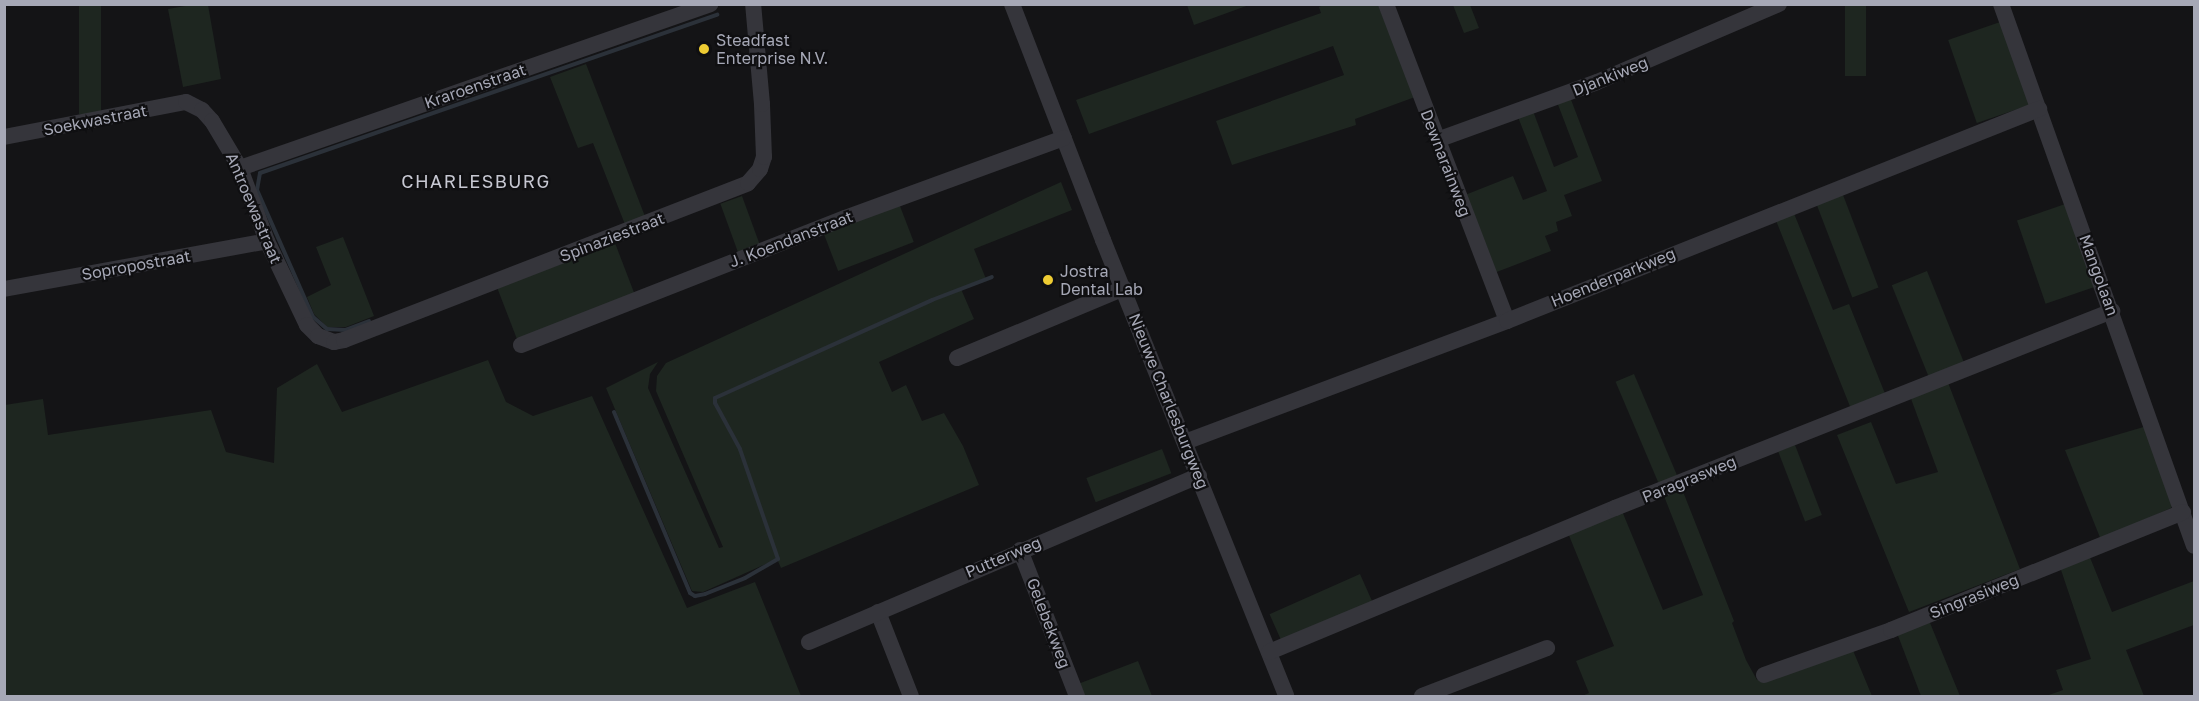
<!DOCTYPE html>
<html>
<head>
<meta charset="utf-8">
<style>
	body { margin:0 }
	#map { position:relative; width:2199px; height:701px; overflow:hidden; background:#141416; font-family:"Golos Text",sans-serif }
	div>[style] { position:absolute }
	.green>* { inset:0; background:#1e2620; transform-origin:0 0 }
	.stream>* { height:4px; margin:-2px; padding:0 2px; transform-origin:2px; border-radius:2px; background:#2b3139 }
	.minor>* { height:16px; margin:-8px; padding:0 8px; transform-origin:8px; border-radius:8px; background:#35353b }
	.dots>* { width:16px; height:16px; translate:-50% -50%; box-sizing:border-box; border:3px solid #0f0f11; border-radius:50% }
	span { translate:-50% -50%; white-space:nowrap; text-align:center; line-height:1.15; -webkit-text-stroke:4.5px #0f0f11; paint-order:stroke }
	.poi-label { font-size:16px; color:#a6a8b6 }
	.left { translate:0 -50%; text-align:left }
	.street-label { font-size:16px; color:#a6a8b6 }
	.neighbourhood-label { font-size:18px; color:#c7c8d2; letter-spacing:1.5px }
	.frame { position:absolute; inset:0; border:6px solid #a6a8b6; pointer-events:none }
</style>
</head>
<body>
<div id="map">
	<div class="green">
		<div style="clip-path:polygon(1325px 4px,1378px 5px,1415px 97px,1355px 119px,1356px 125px,1232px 165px,1216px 121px,1344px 75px,1333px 46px,1089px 134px,1076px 100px,1321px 13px,1319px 7px)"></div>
		<div style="left:79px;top:5px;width:22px;height:109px"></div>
		<div style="clip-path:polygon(191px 5px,208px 5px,221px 79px,183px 87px,168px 9px)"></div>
		<div style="clip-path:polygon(1187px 5px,1249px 5px,1194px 25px)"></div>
		<div style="clip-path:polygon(1453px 5px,1470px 5px,1479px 28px,1464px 33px)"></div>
		<div style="left:1845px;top:5px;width:21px;height:71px"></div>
		<div style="left:2003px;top:21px;width:88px;height:58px;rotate:71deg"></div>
		<div style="clip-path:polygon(586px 64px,646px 219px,626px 227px,593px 143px,578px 148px,550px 77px)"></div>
		<div style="clip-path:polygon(1570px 97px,1602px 181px,1564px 195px,1572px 216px,1556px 222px,1558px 231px,1545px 236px,1551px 251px,1494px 273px,1465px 195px,1513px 176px,1523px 200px,1547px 191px,1518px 117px,1533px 111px,1554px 167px,1578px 157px,1557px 102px)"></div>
		<div style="clip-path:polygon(1061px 182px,1072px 210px,974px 249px,986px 279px,961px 289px,974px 319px,879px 362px,892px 392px,906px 385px,922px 421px,944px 413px,963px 446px,979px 485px,781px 568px,777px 559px,703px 592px,692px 591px,606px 388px,658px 362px,650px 374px,648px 388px,719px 548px,723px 547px,656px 391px,657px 376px,666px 363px)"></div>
		<div style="left:1843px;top:195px;width:99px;height:28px;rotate:69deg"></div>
		<div style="left:742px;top:196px;width:52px;height:23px;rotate:70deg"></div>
		<div style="left:898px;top:201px;width:44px;height:81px;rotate:69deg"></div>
		<div style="left:2068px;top:203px;width:88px;height:54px;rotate:71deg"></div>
		<div style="clip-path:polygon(1793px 211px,1833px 310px,1849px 304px,1886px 396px,1851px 409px,1775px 218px)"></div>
		<div style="clip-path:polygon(343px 237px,374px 316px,346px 327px,327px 327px,314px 314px,307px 297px,331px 285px,316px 247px)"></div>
		<div style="left:615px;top:243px;width:57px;height:126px;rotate:69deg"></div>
		<div style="left:1927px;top:271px;width:101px;height:38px;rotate:68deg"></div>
		<div style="clip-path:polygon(488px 360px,506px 402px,533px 416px,592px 396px,687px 608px,755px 582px,801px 696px,5px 696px,5px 405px,43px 399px,48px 435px,211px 410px,226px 452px,274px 463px,277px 388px,317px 364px,342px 412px)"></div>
		<div style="left:1634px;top:374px;width:112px;height:20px;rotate:67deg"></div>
		<div style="clip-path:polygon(1947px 380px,2020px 569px,1909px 612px,1837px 435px,1871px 422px,1896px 484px,1938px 472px,1910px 396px)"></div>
		<div style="clip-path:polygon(2147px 426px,2173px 500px,2171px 508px,2101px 540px,2065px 450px)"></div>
		<div style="left:1795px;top:445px;width:75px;height:18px;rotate:69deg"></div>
		<div style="left:1162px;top:449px;width:26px;height:81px;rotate:69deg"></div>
		<div style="clip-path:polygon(1682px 489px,1734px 621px,1732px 623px,1746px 660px,1757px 680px,1852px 648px,1872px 696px,1582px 696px,1589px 693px,1576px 661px,1614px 646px,1568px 533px,1622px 511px,1663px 610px,1703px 595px,1664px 496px)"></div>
		<div style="clip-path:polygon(2089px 555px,2112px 612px,2194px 581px,2194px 625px,2126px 650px,2144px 696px,2046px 696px,2063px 690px,2056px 670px,2091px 659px,2060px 567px)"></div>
		<div style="left:1360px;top:574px;width:32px;height:99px;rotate:66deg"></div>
		<div style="clip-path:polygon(1928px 618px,1960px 696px,1921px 696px,1897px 633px)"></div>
		<div style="clip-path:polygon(1138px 661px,1152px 696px,1083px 696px,1078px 684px)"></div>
	</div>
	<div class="stream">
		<div style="left:369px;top:321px;width:25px;rotate:159deg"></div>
		<div style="left:346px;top:330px;width:19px;rotate:-177deg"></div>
		<div style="left:327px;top:329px;width:18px;rotate:-139deg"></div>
		<div style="left:313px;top:317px;width:139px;rotate:-113.8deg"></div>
		<div style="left:257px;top:190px;width:17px;rotate:-80deg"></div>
		<div style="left:260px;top:173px;width:484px;rotate:-19.1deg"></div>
		<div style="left:614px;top:412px;width:196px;rotate:67.2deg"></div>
		<div style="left:690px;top:593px;width:6px;rotate:31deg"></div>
		<div style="left:695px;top:596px;width:10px;rotate:-11deg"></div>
		<div style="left:705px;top:594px;width:43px;rotate:-21.8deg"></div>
		<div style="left:745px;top:578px;width:38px;rotate:-30deg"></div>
		<div style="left:778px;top:559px;width:116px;rotate:-109.1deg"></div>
		<div style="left:740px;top:449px;width:52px;rotate:-118.5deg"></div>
		<div style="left:715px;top:403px;width:5px;rotate:-90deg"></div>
		<div style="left:715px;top:398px;width:238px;rotate:-24.3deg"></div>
		<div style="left:932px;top:300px;width:64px;rotate:-21deg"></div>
	</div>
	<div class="minor">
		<div style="left:1012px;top:4px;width:253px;rotate:68.9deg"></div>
		<div style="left:1103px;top:240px;width:491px;rotate:68.1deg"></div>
		<div style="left:1386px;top:4px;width:339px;rotate:69.1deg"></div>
		<div style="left:2001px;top:4px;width:575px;rotate:70.4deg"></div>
		<div style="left:4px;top:137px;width:185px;rotate:-10.9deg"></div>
		<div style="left:186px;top:102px;width:18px;rotate:27deg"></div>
		<div style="left:202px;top:110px;width:15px;rotate:48deg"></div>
		<div style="left:212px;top:121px;width:55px;rotate:59.2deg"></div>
		<div style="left:240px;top:168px;width:78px;rotate:69.7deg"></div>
		<div style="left:267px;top:241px;width:93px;rotate:64.5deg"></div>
		<div style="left:307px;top:325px;width:16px;rotate:45deg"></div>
		<div style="left:318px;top:336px;width:17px;rotate:21deg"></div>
		<div style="left:334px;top:342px;width:10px;rotate:-11deg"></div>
		<div style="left:344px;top:340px;width:433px;rotate:-21.2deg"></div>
		<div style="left:748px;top:183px;width:18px;rotate:-49deg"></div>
		<div style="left:760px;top:169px;width:13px;rotate:-72deg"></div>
		<div style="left:764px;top:157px;width:53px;rotate:-92.2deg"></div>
		<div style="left:762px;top:104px;width:100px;rotate:-95.1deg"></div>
		<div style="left:1437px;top:140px;width:170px;rotate:-19.9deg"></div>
		<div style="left:1597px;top:82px;width:198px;rotate:-23.2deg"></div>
		<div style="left:240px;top:168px;width:498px;rotate:-19.2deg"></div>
		<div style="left:4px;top:289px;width:267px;rotate:-10.3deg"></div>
		<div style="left:521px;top:345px;width:348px;rotate:-21.4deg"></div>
		<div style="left:845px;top:218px;width:233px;rotate:-20.1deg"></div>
		<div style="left:957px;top:358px;width:181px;rotate:-22.7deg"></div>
		<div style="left:1185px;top:442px;width:344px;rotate:-20.6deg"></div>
		<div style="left:1507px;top:321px;width:573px;rotate:-21.73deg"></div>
		<div style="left:1020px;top:550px;width:157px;rotate:68.7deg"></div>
		<div style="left:878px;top:612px;width:90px;rotate:68.6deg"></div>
		<div style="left:809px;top:642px;width:424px;rotate:-23.1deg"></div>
		<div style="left:1269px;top:652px;width:375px;rotate:-22.6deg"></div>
		<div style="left:1615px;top:508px;width:535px;rotate:-21.62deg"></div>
		<div style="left:1764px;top:675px;width:135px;rotate:-19.5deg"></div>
		<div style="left:1891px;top:630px;width:315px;rotate:-22deg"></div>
		<div style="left:1422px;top:696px;width:134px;rotate:-21deg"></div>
	</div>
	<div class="dots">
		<div style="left:704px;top:49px;background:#ec3"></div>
		<div style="left:1048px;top:280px;background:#ec3"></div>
	</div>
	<div class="poi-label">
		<span class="left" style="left:716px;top:49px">Steadfast<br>Enterprise N.V.</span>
		<span class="left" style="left:1060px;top:280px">Jostra<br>Dental Lab</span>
	</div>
	<div class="street-label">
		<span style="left:1610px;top:76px;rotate:-22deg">Djankiweg</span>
		<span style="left:475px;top:86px;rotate:-19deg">Kraroenstraat</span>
		<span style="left:95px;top:120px;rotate:-11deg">Soekwastraat</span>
		<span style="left:1446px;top:163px;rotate:69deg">Dewnarainweg</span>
		<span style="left:254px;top:208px;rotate:67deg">Antroewastraat</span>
		<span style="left:612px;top:237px;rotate:-21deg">Spinaziestraat</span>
		<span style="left:791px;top:239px;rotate:-21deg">J. Koendanstraat</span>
		<span style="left:136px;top:265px;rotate:-10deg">Sopropostraat</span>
		<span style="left:2099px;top:275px;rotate:70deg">Mangolaan</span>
		<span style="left:1613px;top:277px;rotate:-22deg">Hoenderparkweg</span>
		<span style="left:1169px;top:401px;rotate:68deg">Nieuwe Charlesburgweg</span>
		<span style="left:1689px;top:479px;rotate:-22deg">Paragrasweg</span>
		<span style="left:1003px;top:557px;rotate:-23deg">Putterweg</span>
		<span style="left:1974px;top:596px;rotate:-22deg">Singrasiweg</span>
		<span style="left:1049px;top:623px;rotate:69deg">Gelebekweg</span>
	</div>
	<div class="neighbourhood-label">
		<span style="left:476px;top:181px">CHARLESBURG</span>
	</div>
	<div class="frame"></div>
</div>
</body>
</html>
